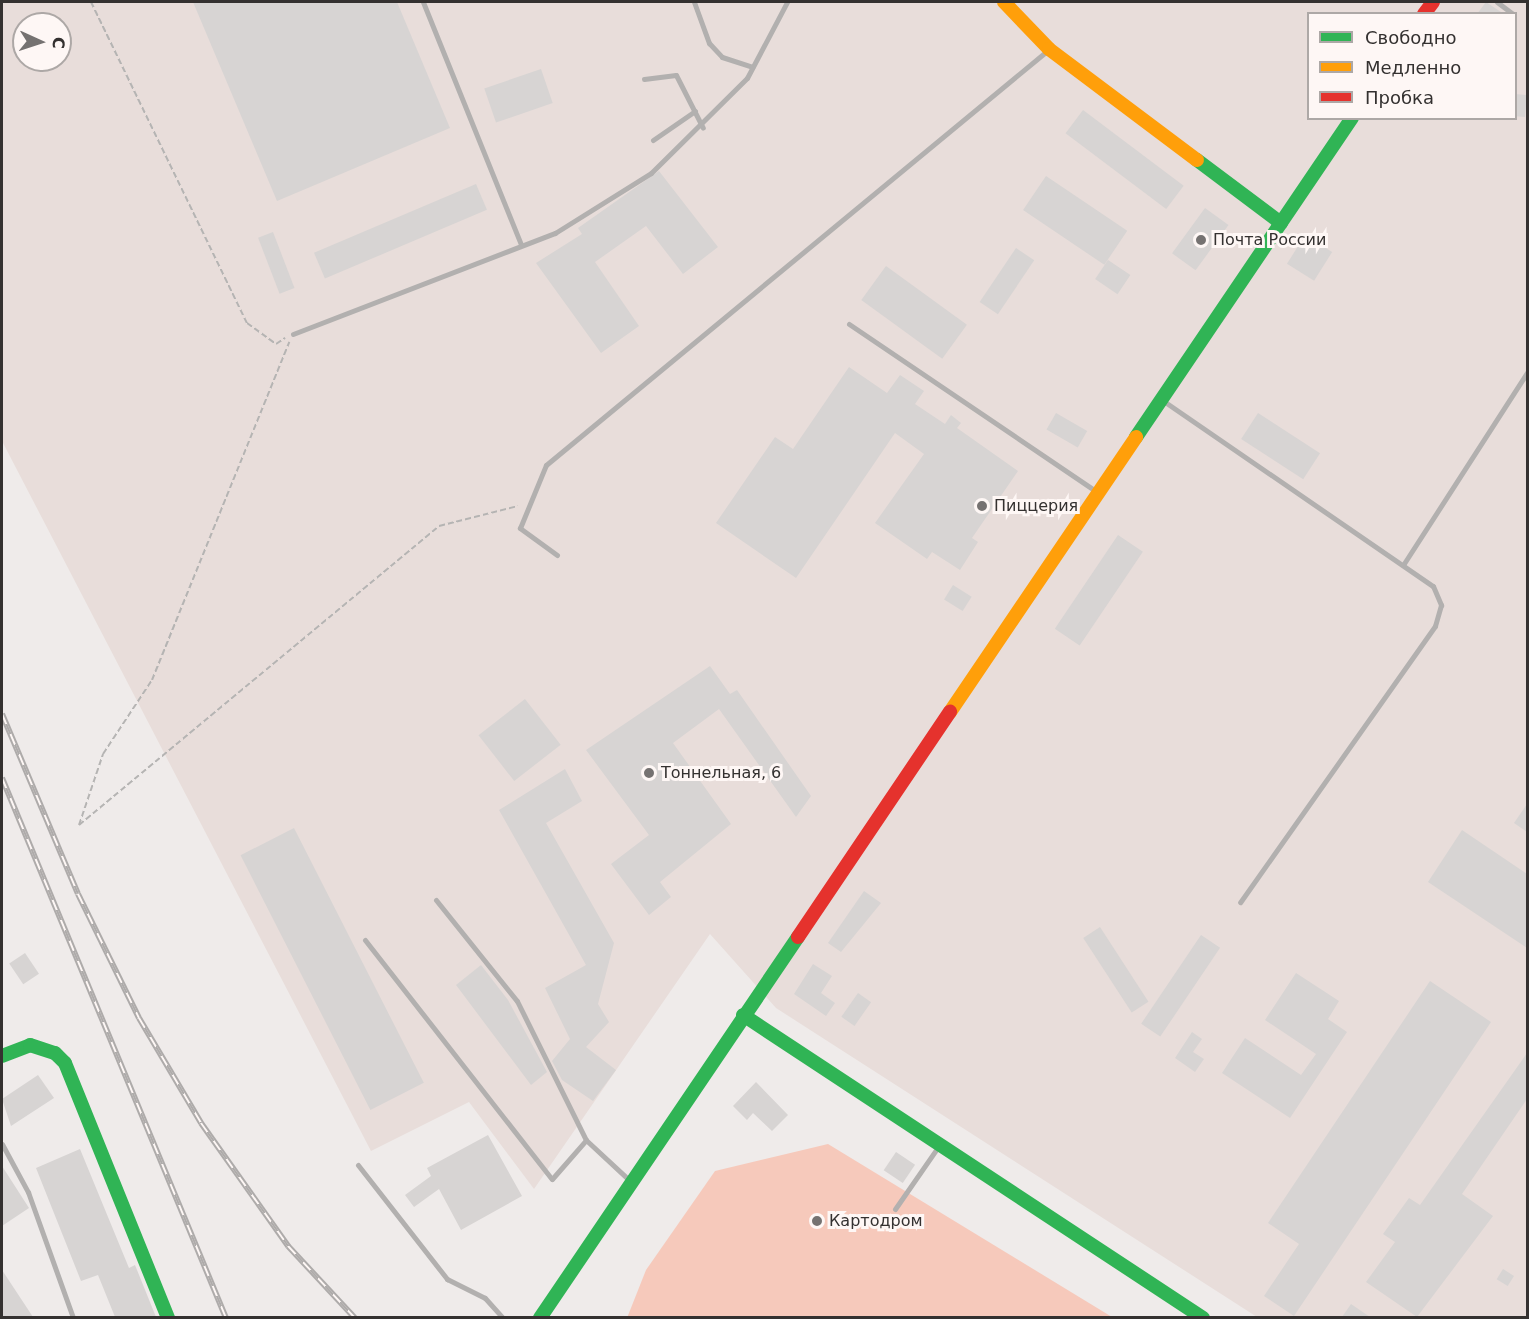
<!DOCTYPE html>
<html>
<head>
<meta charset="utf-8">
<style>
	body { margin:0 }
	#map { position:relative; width:1529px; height:1319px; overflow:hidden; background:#efebea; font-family:"DejaVu Sans",sans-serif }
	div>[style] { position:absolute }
	.built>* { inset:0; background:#e8ddda }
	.green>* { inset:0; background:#f6c9bb }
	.building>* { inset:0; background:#d7d4d3; transform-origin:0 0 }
	.path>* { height:2px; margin-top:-1px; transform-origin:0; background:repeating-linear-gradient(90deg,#b5b4b3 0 6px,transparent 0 9px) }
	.lane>* { height:5px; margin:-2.5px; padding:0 2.5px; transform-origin:2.5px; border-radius:2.5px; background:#b2b0af }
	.fast>* { height:14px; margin:-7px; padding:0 7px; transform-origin:7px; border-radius:7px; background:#30b455 }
	.slow>* { height:14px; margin:-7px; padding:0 7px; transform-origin:7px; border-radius:7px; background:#ff9f0a }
	.jam>* { height:14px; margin:-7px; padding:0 7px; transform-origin:7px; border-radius:7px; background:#e5322d }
	.rail>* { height:6px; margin-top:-3px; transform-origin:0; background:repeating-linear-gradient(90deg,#fef7f5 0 11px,#aeabaa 0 22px); box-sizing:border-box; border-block:2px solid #aeabaa }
	.dots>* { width:16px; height:16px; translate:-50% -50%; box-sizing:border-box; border:3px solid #fef7f5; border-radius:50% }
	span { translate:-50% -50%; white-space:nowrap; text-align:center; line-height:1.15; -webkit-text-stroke:6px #fef7f5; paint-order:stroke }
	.poi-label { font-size:16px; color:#343130 }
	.left { translate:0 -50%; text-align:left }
	.frame { position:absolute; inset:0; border:3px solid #343130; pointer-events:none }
	.legend { position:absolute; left:1307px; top:12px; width:210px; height:108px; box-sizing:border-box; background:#fef7f5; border:2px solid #ada8a6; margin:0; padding:8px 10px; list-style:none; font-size:18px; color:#343130 }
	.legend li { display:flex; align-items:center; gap:12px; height:30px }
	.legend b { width:30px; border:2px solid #ada8a6 }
	.north { position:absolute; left:12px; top:12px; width:60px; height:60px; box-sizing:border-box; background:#fef7f5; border:2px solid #ada8a6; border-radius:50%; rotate:93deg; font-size:16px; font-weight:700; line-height:24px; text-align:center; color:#343130 }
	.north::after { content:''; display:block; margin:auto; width:21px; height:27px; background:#757271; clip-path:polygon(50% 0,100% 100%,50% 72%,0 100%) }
</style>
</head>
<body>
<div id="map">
	<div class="built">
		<div style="clip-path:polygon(evenodd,2px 2px,1527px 2px,1527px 1317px,1257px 1317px,776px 1008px,710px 934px,534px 1189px,469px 1102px,371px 1151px,2px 441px,2px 2px,1308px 14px,1516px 14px,1516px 118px,1308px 118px,1308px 14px,2px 2px,24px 24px,60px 24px,60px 60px,24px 60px,24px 24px)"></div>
	</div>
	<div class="green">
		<div style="clip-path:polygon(828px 1144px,1112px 1317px,627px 1318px,646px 1270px,715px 1171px)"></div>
	</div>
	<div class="building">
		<div style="clip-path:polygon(193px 2px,397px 2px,450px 128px,277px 201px)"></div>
		<div style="clip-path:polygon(1486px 2px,1504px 14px,1477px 14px)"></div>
		<div style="left:541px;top:69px;width:36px;height:60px;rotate:71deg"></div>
		<div style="left:1515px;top:94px;width:12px;height:22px;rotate:5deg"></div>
		<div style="left:1083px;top:110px;width:126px;height:29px;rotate:37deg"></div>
		<div style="clip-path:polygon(659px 171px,718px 247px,683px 274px,646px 226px,595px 262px,639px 326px,601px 353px,536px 263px,582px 234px,578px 228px)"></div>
		<div style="left:1046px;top:176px;width:98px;height:41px;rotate:34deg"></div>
		<div style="left:476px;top:184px;width:28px;height:176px;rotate:67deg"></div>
		<div style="left:1205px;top:208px;width:29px;height:56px;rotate:36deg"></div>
		<div style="left:273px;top:232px;width:60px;height:16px;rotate:69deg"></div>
		<div style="left:1305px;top:235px;width:32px;height:34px;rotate:32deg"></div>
		<div style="left:1016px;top:248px;width:22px;height:65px;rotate:34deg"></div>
		<div style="left:1108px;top:260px;width:27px;height:23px;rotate:34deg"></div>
		<div style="left:886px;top:266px;width:100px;height:42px;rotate:36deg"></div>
		<div style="clip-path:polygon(849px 367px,887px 393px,900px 375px,924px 391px,915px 404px,945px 424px,951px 415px,961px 423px,957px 428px,1018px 471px,972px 538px,978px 542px,960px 570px,932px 552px,927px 559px,875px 523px,924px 454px,895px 433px,796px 578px,716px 523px,775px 437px,793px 449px)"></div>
		<div style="left:1056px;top:413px;width:36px;height:19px;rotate:30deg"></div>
		<div style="left:1258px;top:413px;width:74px;height:31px;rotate:33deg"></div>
		<div style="left:1118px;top:535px;width:30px;height:113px;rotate:34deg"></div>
		<div style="left:953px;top:585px;width:22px;height:17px;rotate:32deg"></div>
		<div style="clip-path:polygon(710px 666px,730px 694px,737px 690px,811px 796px,796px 817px,719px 709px,673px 743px,731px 824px,660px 882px,671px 897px,649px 915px,611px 864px,649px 835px,586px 750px)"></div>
		<div style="left:525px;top:699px;width:58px;height:59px;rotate:52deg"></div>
		<div style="clip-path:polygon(565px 769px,582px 801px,546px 823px,614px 943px,598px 1004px,609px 1022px,586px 1047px,616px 1070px,593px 1101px,562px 1080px,552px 1061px,570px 1039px,545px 988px,586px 965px,499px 810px)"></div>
		<div style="clip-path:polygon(1527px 804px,1527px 832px,1514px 823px)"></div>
		<div style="left:294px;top:828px;width:286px;height:60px;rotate:63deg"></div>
		<div style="clip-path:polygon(1462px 830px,1527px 874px,1527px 948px,1428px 882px)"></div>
		<div style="clip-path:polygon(864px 891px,881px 903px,841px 952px,828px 943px)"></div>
		<div style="left:1100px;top:927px;width:89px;height:20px;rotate:57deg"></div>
		<div style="left:1201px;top:935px;width:23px;height:107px;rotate:34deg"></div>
		<div style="left:25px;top:953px;width:25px;height:19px;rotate:56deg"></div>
		<div style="clip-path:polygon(813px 964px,832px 976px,821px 993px,835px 1003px,826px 1016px,794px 994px)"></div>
		<div style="clip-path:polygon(481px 965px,508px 1000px,547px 1072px,531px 1085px,456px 985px)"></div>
		<div style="clip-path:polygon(1296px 973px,1339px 1001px,1328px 1019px,1347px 1032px,1290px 1118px,1222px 1073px,1245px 1038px,1301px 1075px,1316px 1054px,1265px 1020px)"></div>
		<div style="clip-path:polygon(1430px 981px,1491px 1022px,1294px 1316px,1264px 1296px,1299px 1244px,1268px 1223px)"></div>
		<div style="left:858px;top:993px;width:16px;height:29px;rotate:35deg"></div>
		<div style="clip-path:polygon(1192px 1032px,1202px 1039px,1193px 1052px,1204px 1059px,1195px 1072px,1175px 1058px)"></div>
		<div style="clip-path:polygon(1527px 1053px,1527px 1099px,1462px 1194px,1493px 1216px,1417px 1317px,1366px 1282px,1395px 1242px,1383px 1234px,1409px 1198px,1420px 1205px)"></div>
		<div style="clip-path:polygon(38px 1075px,54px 1098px,11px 1126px,2px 1099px)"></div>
		<div style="clip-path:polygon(756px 1082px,788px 1115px,772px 1131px,753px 1113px,747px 1120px,733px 1106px)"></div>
		<div style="clip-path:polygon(488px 1135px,522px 1196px,461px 1230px,439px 1189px,414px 1207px,405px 1195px,431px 1176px,427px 1168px)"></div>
		<div style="clip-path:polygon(80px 1149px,129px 1268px,135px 1265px,156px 1317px,115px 1317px,98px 1275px,81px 1281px,36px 1168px)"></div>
		<div style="left:896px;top:1152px;width:23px;height:22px;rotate:34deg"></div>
		<div style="clip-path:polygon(2px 1166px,29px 1208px,2px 1226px)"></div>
		<div style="left:1503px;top:1269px;width:13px;height:12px;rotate:32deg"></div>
		<div style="clip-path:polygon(2px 1270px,33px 1317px,2px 1317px)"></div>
		<div style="clip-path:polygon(1351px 1304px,1370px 1317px,1342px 1317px)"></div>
	</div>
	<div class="path">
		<div style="left:91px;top:2px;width:357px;rotate:64.1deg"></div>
		<div style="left:247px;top:323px;width:36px;rotate:36deg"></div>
		<div style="left:276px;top:344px;width:11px;rotate:-34deg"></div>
		<div style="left:79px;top:825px;width:468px;rotate:-39.7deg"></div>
		<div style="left:439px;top:526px;width:81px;rotate:-14.2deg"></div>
		<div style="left:79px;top:825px;width:75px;rotate:-71.3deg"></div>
		<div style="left:103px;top:754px;width:89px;rotate:-56.5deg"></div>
		<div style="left:152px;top:680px;width:365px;rotate:-67.9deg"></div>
	</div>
	<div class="lane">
		<div style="left:423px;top:2px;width:262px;rotate:68deg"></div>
		<div style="left:694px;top:2px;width:44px;rotate:69.9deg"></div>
		<div style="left:709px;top:43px;width:19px;rotate:47deg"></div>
		<div style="left:722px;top:57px;width:32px;rotate:18deg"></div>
		<div style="left:1497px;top:2px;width:20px;rotate:37deg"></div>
		<div style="left:644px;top:79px;width:32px;rotate:-7deg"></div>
		<div style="left:676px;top:75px;width:59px;rotate:63deg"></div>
		<div style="left:653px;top:140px;width:51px;rotate:-34.6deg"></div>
		<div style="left:849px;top:324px;width:298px;rotate:34.1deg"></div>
		<div style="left:293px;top:334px;width:281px;rotate:-21.1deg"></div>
		<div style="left:555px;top:233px;width:113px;rotate:-32deg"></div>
		<div style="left:651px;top:173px;width:135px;rotate:-44.7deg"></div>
		<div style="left:747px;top:78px;width:86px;rotate:-62.2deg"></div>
		<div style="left:1165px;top:402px;width:325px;rotate:34.5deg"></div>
		<div style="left:1433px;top:586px;width:21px;rotate:67deg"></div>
		<div style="left:1441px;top:605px;width:22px;rotate:106deg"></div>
		<div style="left:1435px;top:626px;width:338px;rotate:125.2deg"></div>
		<div style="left:557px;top:555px;width:46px;rotate:-143.9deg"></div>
		<div style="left:520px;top:528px;width:68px;rotate:-67.6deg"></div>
		<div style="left:546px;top:465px;width:651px;rotate:-39.58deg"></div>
		<div style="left:1403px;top:565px;width:231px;rotate:-57.2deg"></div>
		<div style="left:436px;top:900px;width:129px;rotate:51.3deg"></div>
		<div style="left:517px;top:1001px;width:155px;rotate:63.6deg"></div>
		<div style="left:586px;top:1140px;width:59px;rotate:42.9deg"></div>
		<div style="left:365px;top:940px;width:303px;rotate:52deg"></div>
		<div style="left:552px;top:1179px;width:52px;rotate:-48.9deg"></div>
		<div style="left:2px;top:1144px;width:55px;rotate:61.6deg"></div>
		<div style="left:28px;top:1192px;width:134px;rotate:70.3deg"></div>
		<div style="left:358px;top:1165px;width:145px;rotate:52deg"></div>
		<div style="left:447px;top:1279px;width:42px;rotate:26.6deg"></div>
		<div style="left:485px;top:1298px;width:27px;rotate:48deg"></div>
		<div style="left:895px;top:1209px;width:75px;rotate:-55.3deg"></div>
	</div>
	<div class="fast">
		<div style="left:1197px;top:160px;width:105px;rotate:36.9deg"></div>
		<div style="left:1136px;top:437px;width:385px;rotate:-55.9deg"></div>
		<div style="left:743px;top:1015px;width:551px;rotate:33.37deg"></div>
		<div style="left:2px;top:1056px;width:30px;rotate:-21deg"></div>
		<div style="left:30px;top:1045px;width:26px;rotate:18deg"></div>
		<div style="left:55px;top:1053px;width:14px;rotate:45deg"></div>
		<div style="left:65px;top:1063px;width:275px;rotate:68deg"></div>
		<div style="left:540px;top:1318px;width:460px;rotate:-55.9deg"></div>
	</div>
	<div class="slow">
		<div style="left:1004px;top:2px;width:65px;rotate:46.2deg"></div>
		<div style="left:1049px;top:49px;width:185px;rotate:36.9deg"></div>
		<div style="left:950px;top:712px;width:332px;rotate:-55.9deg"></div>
	</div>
	<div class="jam">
		<div style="left:1424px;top:14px;width:15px;rotate:-53deg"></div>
		<div style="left:798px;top:937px;width:272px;rotate:-56deg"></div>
	</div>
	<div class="rail">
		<div style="left:2px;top:714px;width:195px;rotate:67.1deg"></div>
		<div style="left:78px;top:894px;width:138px;rotate:63.8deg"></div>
		<div style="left:139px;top:1018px;width:122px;rotate:59.4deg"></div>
		<div style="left:201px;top:1123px;width:151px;rotate:54.7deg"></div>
		<div style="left:288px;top:1246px;width:98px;rotate:47.1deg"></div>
		<div style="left:2px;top:778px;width:585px;rotate:67.47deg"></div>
	</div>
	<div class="dots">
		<div style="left:1201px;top:240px;background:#757271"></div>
		<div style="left:982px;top:506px;background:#757271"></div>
		<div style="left:649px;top:773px;background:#757271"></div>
		<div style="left:817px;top:1221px;background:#757271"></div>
	</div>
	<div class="poi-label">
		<span class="left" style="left:1213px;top:240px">Почта России</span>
		<span class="left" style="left:994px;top:506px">Пиццерия</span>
		<span class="left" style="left:661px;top:773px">Тоннельная, 6</span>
		<span class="left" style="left:829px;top:1221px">Картодром</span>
	</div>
	<div class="frame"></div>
	<ul class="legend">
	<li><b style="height:8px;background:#30b455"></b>Свободно</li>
	<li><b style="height:8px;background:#ff9f0a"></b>Медленно</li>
	<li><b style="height:8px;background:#e5322d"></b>Пробка</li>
	</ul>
	<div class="north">С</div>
</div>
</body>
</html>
